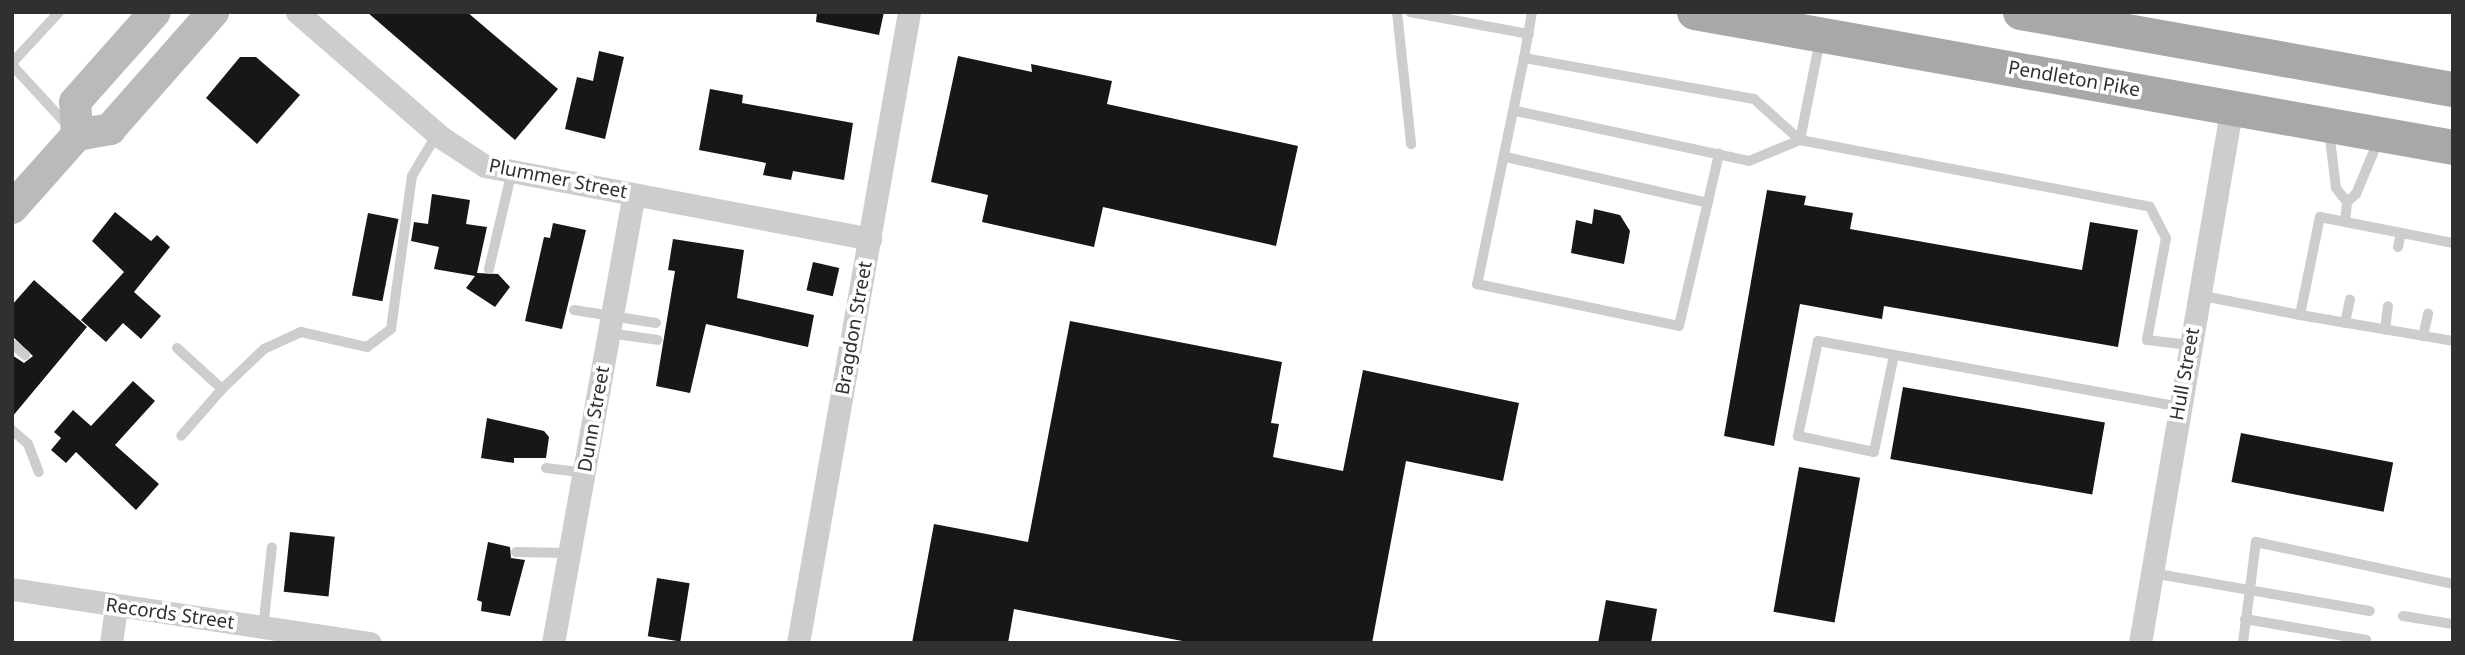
<!DOCTYPE html>
<html>
<head>
<meta charset="utf-8">
<style>
	body { margin:0 }
	#map { position:relative; width:2465px; height:655px; overflow:hidden; background:#fff; font-family:"Noto Sans",sans-serif }
	div>[style] { position:absolute }
	.building>* { inset:0; background:#171717; transform-origin:0 0 }
	.lane>* { height:10px; margin:-5px; padding:0 5px; transform-origin:5px; border-radius:5px; background:#cdcdcd }
	.street>* { height:23px; margin:-11.5px; padding:0 11.5px; transform-origin:11.5px; border-radius:11.5px; background:#cdcdcd }
	.secondary>* { height:32px; margin:-16px; padding:0 16px; transform-origin:16px; border-radius:16px; background:#bababa }
	.primary>* { height:35px; margin:-17.5px; padding:0 17.5px; transform-origin:17.5px; border-radius:17.5px; background:#a8a8a8 }
	span { translate:-50% -50%; white-space:nowrap; text-align:center; line-height:1.15; -webkit-text-stroke:7px #fff; paint-order:stroke }
	.street-label { font-size:19px; color:#303030 }
	.frame { position:absolute; inset:0; border:14px solid #303030; pointer-events:none }
</style>
</head>
<body>
<div id="map">
	<div class="building">
		<div style="clip-path:polygon(367px 12px,467px 12px,558px 89px,515px 140px)"></div>
		<div style="clip-path:polygon(817px 12px,884px 12px,879px 35px,816px 22px)"></div>
		<div style="clip-path:polygon(599px 51px,624px 57px,605px 139px,565px 129px,577px 77px,593px 81px)"></div>
		<div style="clip-path:polygon(958px 56px,1032px 72px,1031px 64px,1112px 81px,1107px 104px,1298px 146px,1276px 246px,1103px 207px,1094px 247px,982px 222px,988px 195px,931px 182px)"></div>
		<div style="clip-path:polygon(240px 57px,256px 57px,300px 95px,257px 144px,206px 98px)"></div>
		<div style="clip-path:polygon(710px 89px,743px 95px,742px 103px,853px 123px,844px 180px,793px 171px,791px 180px,763px 175px,766px 163px,699px 150px)"></div>
		<div style="clip-path:polygon(1767px 190px,1806px 196px,1804px 205px,1853px 213px,1850px 229px,2082px 270px,2090px 222px,2138px 230px,2118px 347px,1884px 306px,1882px 319px,1800px 304px,1774px 446px,1724px 436px)"></div>
		<div style="clip-path:polygon(432px 194px,470px 200px,466px 224px,487px 227px,477px 273px,498px 274px,510px 287px,495px 307px,466px 288px,475px 276px,434px 269px,439px 247px,411px 241px,414px 222px,428px 224px)"></div>
		<div style="clip-path:polygon(1594px 209px,1620px 215px,1630px 231px,1624px 264px,1571px 253px,1576px 220px,1592px 224px)"></div>
		<div style="clip-path:polygon(115px 212px,151px 241px,157px 235px,170px 247px,134px 292px,161px 316px,141px 339px,123px 323px,106px 342px,81px 320px,124px 272px,92px 241px)"></div>
		<div style="left:368px;top:213px;width:31px;height:84px;rotate:11deg"></div>
		<div style="clip-path:polygon(553px 223px,586px 230px,562px 329px,525px 321px,544px 237px,550px 238px)"></div>
		<div style="clip-path:polygon(673px 239px,744px 250px,737px 298px,814px 315px,808px 347px,706px 324px,690px 393px,656px 386px,675px 271px,668px 270px)"></div>
		<div style="left:813px;top:262px;width:27px;height:29px;rotate:13deg"></div>
		<div style="clip-path:polygon(34px 280px,87px 327px,12px 417px,12px 355px,24px 363px,33px 356px,12px 336px,12px 305px)"></div>
		<div style="clip-path:polygon(1070px 321px,1282px 362px,1271px 423px,1279px 424px,1273px 457px,1343px 471px,1363px 370px,1519px 403px,1503px 481px,1406px 461px,1372px 643px,1193px 643px,1014px 609px,1008px 643px,912px 643px,934px 524px,1028px 542px)"></div>
		<div style="clip-path:polygon(133px 381px,155px 401px,115px 445px,159px 484px,136px 510px,76px 452px,66px 463px,51px 450px,61px 438px,54px 432px,73px 410px,91px 426px)"></div>
		<div style="left:1903px;top:387px;width:205px;height:73px;rotate:10deg"></div>
		<div style="clip-path:polygon(487px 418px,544px 431px,549px 437px,546px 458px,514px 458px,514px 463px,481px 458px)"></div>
		<div style="left:2241px;top:433px;width:155px;height:50px;rotate:11deg"></div>
		<div style="left:1799px;top:467px;width:62px;height:147px;rotate:10deg"></div>
		<div style="left:290px;top:532px;width:45px;height:60px;rotate:6deg"></div>
		<div style="clip-path:polygon(488px 542px,510px 547px,511px 558px,525px 560px,510px 616px,481px 611px,482px 602px,477px 600px)"></div>
		<div style="left:657px;top:578px;width:33px;height:59px;rotate:9deg"></div>
		<div style="clip-path:polygon(1606px 600px,1657px 609px,1651px 643px,1598px 643px)"></div>
	</div>
	<div class="lane">
		<div style="left:1397px;top:12px;width:133px;rotate:83.9deg"></div>
		<div style="left:1410px;top:12px;width:121px;rotate:10.5deg"></div>
		<div style="left:1820px;top:40px;width:102px;rotate:101.3deg"></div>
		<div style="left:1800px;top:140px;width:356px;rotate:10.8deg"></div>
		<div style="left:2150px;top:207px;width:35px;rotate:63deg"></div>
		<div style="left:2166px;top:238px;width:104px;rotate:100.6deg"></div>
		<div style="left:2147px;top:340px;width:43px;rotate:6.6deg"></div>
		<div style="left:1524px;top:58px;width:231px;rotate:101.7deg"></div>
		<div style="left:1477px;top:284px;width:206px;rotate:11.7deg"></div>
		<div style="left:1679px;top:326px;width:177px;rotate:-76.9deg"></div>
		<div style="left:12px;top:63px;width:69px;rotate:-47.3deg"></div>
		<div style="left:12px;top:65px;width:83px;rotate:47.4deg"></div>
		<div style="left:1516px;top:111px;width:238px;rotate:12.1deg"></div>
		<div style="left:1749px;top:161px;width:55px;rotate:-22.4deg"></div>
		<div style="left:1800px;top:140px;width:62px;rotate:-138.3deg"></div>
		<div style="left:1754px;top:99px;width:234px;rotate:-169.9deg"></div>
		<div style="left:1524px;top:58px;width:47px;rotate:-80.1deg"></div>
		<div style="left:2329px;top:130px;width:58px;rotate:83.1deg"></div>
		<div style="left:2336px;top:188px;width:18px;rotate:52deg"></div>
		<div style="left:1506px;top:157px;width:207px;rotate:12.8deg"></div>
		<div style="left:2345px;top:222px;width:20px;rotate:-84deg"></div>
		<div style="left:2347px;top:202px;width:12px;rotate:-42deg"></div>
		<div style="left:2356px;top:194px;width:60px;rotate:-67.3deg"></div>
		<div style="left:2398px;top:247px;width:14px;rotate:-78deg"></div>
		<div style="left:489px;top:269px;width:101px;rotate:-76.8deg"></div>
		<div style="left:2198px;top:295px;width:104px;rotate:11.1deg"></div>
		<div style="left:2300px;top:315px;width:100px;rotate:-78.5deg"></div>
		<div style="left:2320px;top:217px;width:136px;rotate:11.1deg"></div>
		<div style="left:574px;top:310px;width:83px;rotate:9deg"></div>
		<div style="left:2300px;top:315px;width:155px;rotate:9.6deg"></div>
		<div style="left:2345px;top:323px;width:24px;rotate:-78deg"></div>
		<div style="left:2385px;top:330px;width:24px;rotate:-83deg"></div>
		<div style="left:609px;top:333px;width:49px;rotate:8.1deg"></div>
		<div style="left:2423px;top:336px;width:23px;rotate:-77deg"></div>
		<div style="left:12px;top:344px;width:17px;rotate:40deg"></div>
		<div style="left:177px;top:348px;width:61px;rotate:42.3deg"></div>
		<div style="left:222px;top:389px;width:62px;rotate:131.1deg"></div>
		<div style="left:1894px;top:355px;width:99px;rotate:101.7deg"></div>
		<div style="left:1874px;top:452px;width:78px;rotate:-168.1deg"></div>
		<div style="left:1798px;top:436px;width:97px;rotate:-78.1deg"></div>
		<div style="left:1818px;top:341px;width:368px;rotate:10.3deg"></div>
		<div style="left:222px;top:389px;width:58px;rotate:-43.6deg"></div>
		<div style="left:264px;top:349px;width:41px;rotate:-24.7deg"></div>
		<div style="left:301px;top:332px;width:68px;rotate:12.8deg"></div>
		<div style="left:367px;top:347px;width:30px;rotate:-37deg"></div>
		<div style="left:391px;top:329px;width:154px;rotate:-82.2deg"></div>
		<div style="left:412px;top:176px;width:49px;rotate:-59.2deg"></div>
		<div style="left:12px;top:430px;width:21px;rotate:41deg"></div>
		<div style="left:28px;top:444px;width:30px;rotate:69deg"></div>
		<div style="left:546px;top:468px;width:38px;rotate:7deg"></div>
		<div style="left:516px;top:552px;width:53px;rotate:1.1deg"></div>
		<div style="left:2152px;top:573px;width:221px;rotate:9.9deg"></div>
		<div style="left:2403px;top:616px;width:51px;rotate:9.1deg"></div>
		<div style="left:2245px;top:619px;width:123px;rotate:9.8deg"></div>
		<div style="left:263px;top:628px;width:81px;rotate:-83.7deg"></div>
		<div style="left:2243px;top:643px;width:102px;rotate:-82.7deg"></div>
		<div style="left:2256px;top:542px;width:201px;rotate:12deg"></div>
	</div>
	<div class="street">
		<div style="left:297px;top:12px;width:192px;rotate:41deg"></div>
		<div style="left:442px;top:138px;width:51px;rotate:33.1deg"></div>
		<div style="left:485px;top:166px;width:392px;rotate:10.7deg"></div>
		<div style="left:12px;top:589px;width:362px;rotate:8.6deg"></div>
		<div style="left:111px;top:643px;width:36px;rotate:-82deg"></div>
		<div style="left:553px;top:643px;width:455px;rotate:-79.8deg"></div>
		<div style="left:798px;top:643px;width:641px;rotate:-80.02deg"></div>
		<div style="left:2140px;top:643px;width:545px;rotate:-80.28deg"></div>
	</div>
	<div class="secondary">
		<div style="left:77px;top:135px;width:33px;rotate:-93deg"></div>
		<div style="left:75px;top:102px;width:120px;rotate:-48.4deg"></div>
		<div style="left:12px;top:208px;width:98px;rotate:-48.3deg"></div>
		<div style="left:77px;top:135px;width:34px;rotate:-10deg"></div>
		<div style="left:110px;top:129px;width:156px;rotate:-48.6deg"></div>
	</div>
	<div class="primary">
		<div style="left:1694px;top:12px;width:771px;rotate:10.09deg"></div>
		<div style="left:2020px;top:12px;width:440px;rotate:10.1deg"></div>
	</div>
	<div class="street-label">
		<span style="left:2074px;top:79px;rotate:10deg">Pendleton Pike</span>
		<span style="left:558px;top:179px;rotate:11deg">Plummer Street</span>
		<span style="left:854px;top:328px;rotate:-80deg">Bragdon Street</span>
		<span style="left:2185px;top:374px;rotate:-80deg">Hull Street</span>
		<span style="left:594px;top:419px;rotate:-80deg">Dunn Street</span>
		<span style="left:170px;top:614px;rotate:8deg">Records Street</span>
	</div>
	<div class="frame"></div>
</div>
</body>
</html>
